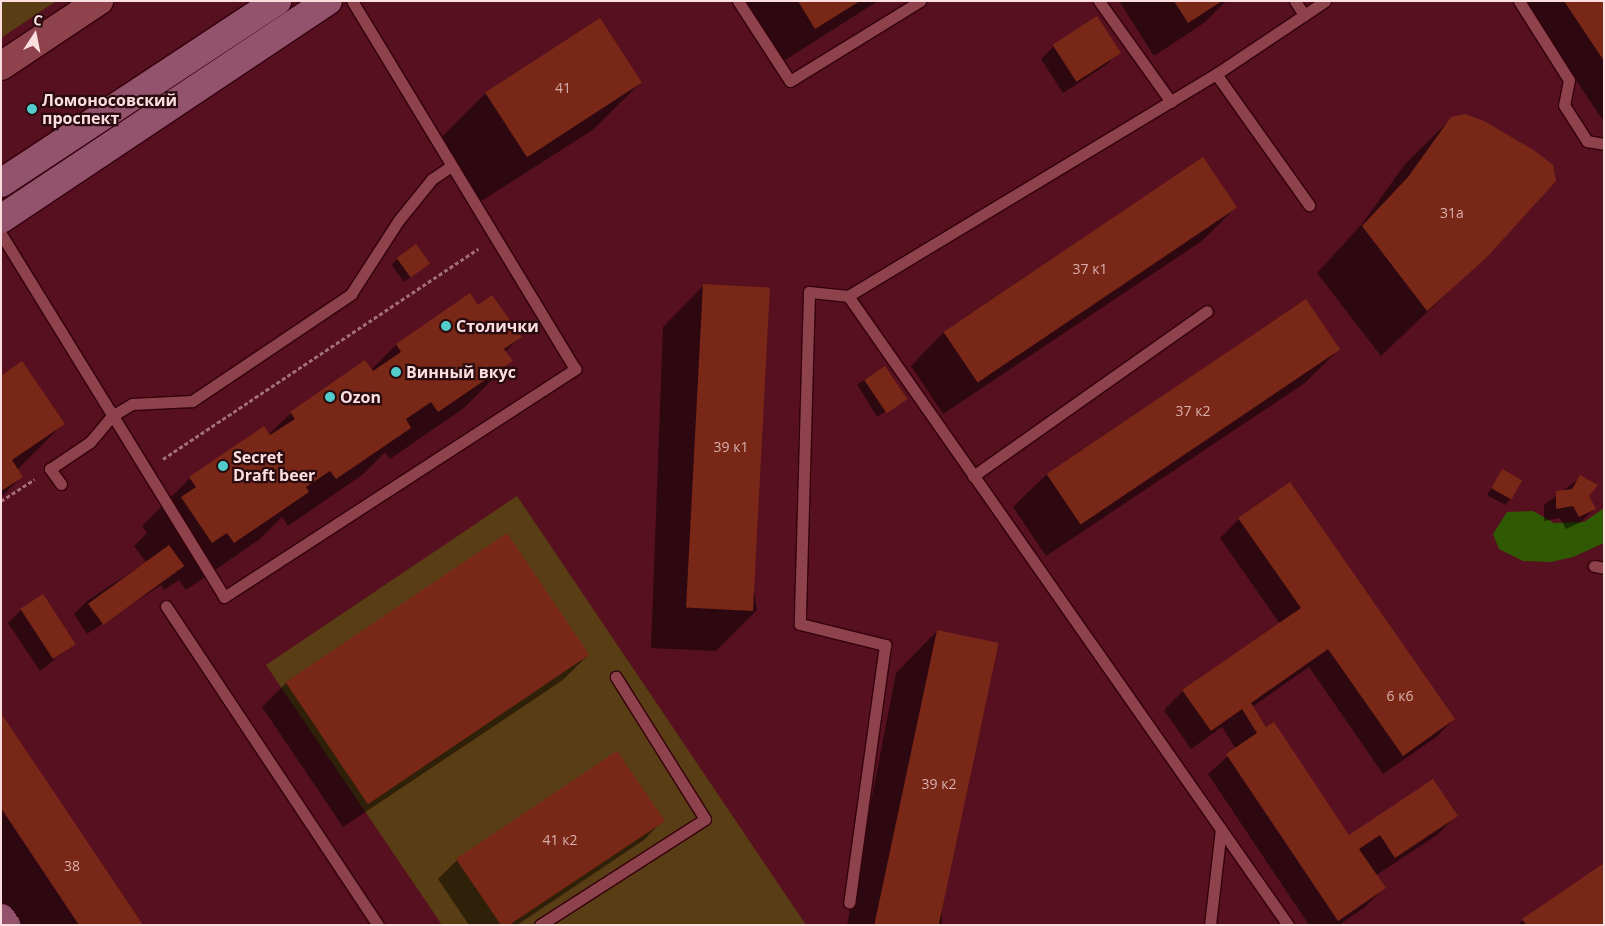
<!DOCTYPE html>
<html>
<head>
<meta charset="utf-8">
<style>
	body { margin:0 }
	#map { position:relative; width:1605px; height:926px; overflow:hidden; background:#57101f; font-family:"Open Sans",sans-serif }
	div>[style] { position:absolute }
	.green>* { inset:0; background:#593d14 }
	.water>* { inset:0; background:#305903 }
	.shadow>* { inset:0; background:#0007; transform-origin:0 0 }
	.building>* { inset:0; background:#792716; transform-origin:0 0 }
	.path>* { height:3px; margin-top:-1.5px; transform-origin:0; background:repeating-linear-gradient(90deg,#a26f78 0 4px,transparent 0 6.5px) }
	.roads { filter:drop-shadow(1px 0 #33000c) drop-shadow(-1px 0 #33000c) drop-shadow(0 1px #33000c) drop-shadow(0 -1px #33000c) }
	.service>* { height:11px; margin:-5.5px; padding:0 5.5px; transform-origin:5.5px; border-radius:5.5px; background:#8d424c }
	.tertiary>* { height:28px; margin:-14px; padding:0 14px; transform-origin:14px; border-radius:14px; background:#8d424c }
	.secondary>* { height:28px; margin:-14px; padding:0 14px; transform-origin:14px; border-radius:14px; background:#94536d }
	.dots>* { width:14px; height:14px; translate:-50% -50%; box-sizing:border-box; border:2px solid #2a0b10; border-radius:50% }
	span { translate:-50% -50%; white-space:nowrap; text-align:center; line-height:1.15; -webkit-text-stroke:4.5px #2a0b10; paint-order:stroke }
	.number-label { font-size:14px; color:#dab0ae }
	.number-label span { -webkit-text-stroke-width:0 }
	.poi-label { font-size:16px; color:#fadee0; font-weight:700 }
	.left { translate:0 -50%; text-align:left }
	.frame { position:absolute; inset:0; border:2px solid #fadee0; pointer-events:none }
	.north { position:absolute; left:10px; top:10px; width:50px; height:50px; -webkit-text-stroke:4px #2a0b10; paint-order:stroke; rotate:11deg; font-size:14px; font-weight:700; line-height:20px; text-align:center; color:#fadee0 }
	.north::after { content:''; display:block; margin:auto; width:18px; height:22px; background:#fadee0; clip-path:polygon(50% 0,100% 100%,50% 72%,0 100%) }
</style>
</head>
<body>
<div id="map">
	<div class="green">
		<div style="clip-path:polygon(1px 1px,56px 1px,1px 38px)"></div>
		<div style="clip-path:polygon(517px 496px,806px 925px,442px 925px,266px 665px)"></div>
	</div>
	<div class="water">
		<div style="clip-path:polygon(1604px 508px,1604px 543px,1573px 557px,1551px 562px,1523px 561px,1499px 549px,1493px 534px,1507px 512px,1533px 511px,1554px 523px,1584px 522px)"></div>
	</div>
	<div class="shadow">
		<div style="clip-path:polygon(743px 1px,878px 1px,782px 62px)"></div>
		<div style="clip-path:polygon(1119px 1px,1226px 1px,1204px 23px,1154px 56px)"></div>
		<div style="clip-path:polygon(1523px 1px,1604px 1px,1604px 122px)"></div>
		<div style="clip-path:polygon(600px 20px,640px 83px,594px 129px,480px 202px,440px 139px,486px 93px)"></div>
		<div style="clip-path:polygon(1054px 46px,1119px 52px,1106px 65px,1063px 93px,1041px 59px)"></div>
		<div style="clip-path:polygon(1452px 118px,1486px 256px,1381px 356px,1317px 273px,1362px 224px,1405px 164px)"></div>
		<div style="clip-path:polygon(1202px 159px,1235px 208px,1202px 241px,943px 414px,911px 366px,944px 332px)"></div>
		<div style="clip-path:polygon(398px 258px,428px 263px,404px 282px,392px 265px)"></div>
		<div style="clip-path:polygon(704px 285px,757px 610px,716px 651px,651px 648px,663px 327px)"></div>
		<div style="clip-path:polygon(478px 306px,520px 337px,505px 352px,511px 361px,464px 408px,390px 459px,385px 452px,362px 475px,288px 526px,282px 517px,260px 539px,186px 590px,179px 580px,164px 590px,161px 585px,87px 634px,74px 614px,87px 601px,146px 562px,134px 546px,147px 533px,142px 526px,190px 478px,263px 427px,268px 435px,291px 413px,371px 370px,396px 345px)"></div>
		<div style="clip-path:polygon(1338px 350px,1305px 383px,1046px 556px,1013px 507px,1047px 474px)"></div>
		<div style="left:885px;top:367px;width:38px;height:33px;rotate:58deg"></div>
		<div style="clip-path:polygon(1px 377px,63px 424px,17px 470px,21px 477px,1px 497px)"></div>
		<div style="clip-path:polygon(1502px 471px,1511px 498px,1505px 505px,1487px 495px)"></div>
		<div style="clip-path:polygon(1581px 477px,1594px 509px,1581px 522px,1566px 529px,1560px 518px,1544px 521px,1544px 505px)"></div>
		<div style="clip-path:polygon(1239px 519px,1454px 719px,1435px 738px,1383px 774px,1309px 667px,1252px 707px,1349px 837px,1456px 816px,1437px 835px,1375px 876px,1384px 888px,1365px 907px,1339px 925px,1309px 925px,1208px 774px,1236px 749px,1222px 727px,1191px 749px,1164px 710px,1183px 691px,1280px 624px,1220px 538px)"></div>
		<div style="clip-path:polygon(21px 610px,74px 644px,40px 671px,8px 623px)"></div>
		<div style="clip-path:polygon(937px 631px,942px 925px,847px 925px,896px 673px)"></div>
		<div style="clip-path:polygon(588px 655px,563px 680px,343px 827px,262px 707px,286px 683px)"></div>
		<div style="clip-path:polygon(1px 715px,141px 925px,11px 925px,1px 910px)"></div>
		<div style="clip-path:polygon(663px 820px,644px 840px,517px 925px,469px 925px,438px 879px,457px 860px)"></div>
		<div style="clip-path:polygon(1604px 865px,1604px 925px,1518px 925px,1523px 920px)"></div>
	</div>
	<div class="building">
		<div style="clip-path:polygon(798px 1px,860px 1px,815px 29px)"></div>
		<div style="clip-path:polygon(1174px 1px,1222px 1px,1188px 23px)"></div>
		<div style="clip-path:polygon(1564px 1px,1604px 1px,1604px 61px)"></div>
		<div style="left:1097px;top:16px;width:44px;height:53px;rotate:57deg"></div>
		<div style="left:600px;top:18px;width:77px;height:137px;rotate:57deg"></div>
		<div style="clip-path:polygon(1465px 114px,1484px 121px,1535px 151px,1553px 165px,1556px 181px,1487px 257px,1427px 311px,1362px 226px,1408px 177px,1451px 117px)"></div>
		<div style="left:1203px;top:157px;width:61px;height:313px;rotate:56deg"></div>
		<div style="left:416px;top:244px;width:24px;height:24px;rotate:54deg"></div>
		<div style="left:703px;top:284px;width:67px;height:324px;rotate:3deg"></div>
		<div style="clip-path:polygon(470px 293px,478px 305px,492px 295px,522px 337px,504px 349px,513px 361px,438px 412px,431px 402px,406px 419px,411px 428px,336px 479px,330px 471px,306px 487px,309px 492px,234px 543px,227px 533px,212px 543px,181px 497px,196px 487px,189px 477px,264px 426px,270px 435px,295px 419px,290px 412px,365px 360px,373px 371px,401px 352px,396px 344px)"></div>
		<div style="left:1306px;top:299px;width:61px;height:313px;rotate:56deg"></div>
		<div style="clip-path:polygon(22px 361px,65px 424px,12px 460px,23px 477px,1px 491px,1px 376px)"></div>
		<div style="left:885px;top:366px;width:40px;height:25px;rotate:56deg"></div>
		<div style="left:1502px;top:469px;width:23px;height:22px;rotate:29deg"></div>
		<div style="clip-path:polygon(1580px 475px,1598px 485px,1589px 496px,1596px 509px,1579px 517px,1573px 506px,1556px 509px,1556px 491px,1572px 489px)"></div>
		<div style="clip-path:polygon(1290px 482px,1455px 719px,1403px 756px,1328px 649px,1251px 703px,1266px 727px,1274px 722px,1349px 835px,1433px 779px,1458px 816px,1395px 858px,1380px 835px,1359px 849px,1386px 888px,1338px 921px,1226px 754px,1257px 733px,1242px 709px,1211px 731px,1182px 690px,1301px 608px,1238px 518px)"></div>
		<div style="left:507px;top:533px;width:147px;height:267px;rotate:56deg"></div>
		<div style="left:169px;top:545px;width:26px;height:100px;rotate:54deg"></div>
		<div style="left:43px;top:594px;width:60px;height:27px;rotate:57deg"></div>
		<div style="left:937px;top:630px;width:63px;height:301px;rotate:12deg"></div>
		<div style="clip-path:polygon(1px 713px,143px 925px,79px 925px,1px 808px)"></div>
		<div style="clip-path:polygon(617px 751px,665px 821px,509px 925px,501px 925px,456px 859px)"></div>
		<div style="clip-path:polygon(1604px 863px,1604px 925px,1526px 925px,1522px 919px)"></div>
	</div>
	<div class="path">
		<div style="left:163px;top:459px;width:379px;rotate:-33.7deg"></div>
		<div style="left:1px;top:501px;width:40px;rotate:-32.9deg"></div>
	</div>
	<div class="roads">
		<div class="service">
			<div style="left:738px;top:1px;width:95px;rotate:57deg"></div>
			<div style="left:790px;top:81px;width:153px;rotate:-31.6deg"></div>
			<div style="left:1099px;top:1px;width:124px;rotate:54.5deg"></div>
			<div style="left:1295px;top:1px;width:17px;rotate:57deg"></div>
			<div style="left:1519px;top:1px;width:93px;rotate:57.7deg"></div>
			<div style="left:1569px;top:80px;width:25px;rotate:101deg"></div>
			<div style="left:1564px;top:105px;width:43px;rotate:57.4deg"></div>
			<div style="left:1587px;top:141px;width:17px;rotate:10deg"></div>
			<div style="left:1216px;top:74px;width:161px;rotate:54.6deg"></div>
			<div style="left:1px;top:234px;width:426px;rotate:58.4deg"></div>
			<div style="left:224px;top:597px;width:419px;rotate:-33deg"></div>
			<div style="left:575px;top:369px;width:430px;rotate:-121.2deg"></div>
			<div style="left:848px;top:296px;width:39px;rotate:-174deg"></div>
			<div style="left:809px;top:292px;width:332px;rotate:91.6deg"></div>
			<div style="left:800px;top:624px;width:88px;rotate:13.9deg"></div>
			<div style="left:885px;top:645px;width:260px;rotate:97.9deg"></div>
			<div style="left:973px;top:476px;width:286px;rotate:-35.2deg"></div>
			<div style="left:61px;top:484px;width:19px;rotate:-126deg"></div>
			<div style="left:50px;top:469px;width:48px;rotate:-34deg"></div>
			<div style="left:90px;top:442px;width:34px;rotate:-50deg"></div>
			<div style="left:112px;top:416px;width:23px;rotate:-31deg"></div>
			<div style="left:132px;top:404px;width:60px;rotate:-2.9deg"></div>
			<div style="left:192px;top:401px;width:192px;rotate:-33.9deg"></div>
			<div style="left:351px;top:294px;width:87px;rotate:-57.2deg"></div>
			<div style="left:398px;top:221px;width:54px;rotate:-51deg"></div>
			<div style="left:432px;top:179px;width:23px;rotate:-34deg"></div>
			<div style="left:1594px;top:566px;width:10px;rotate:11deg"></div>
			<div style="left:166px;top:606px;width:383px;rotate:56.4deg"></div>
			<div style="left:540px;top:925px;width:196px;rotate:-32.7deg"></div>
			<div style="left:705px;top:819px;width:168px;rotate:-122.1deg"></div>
			<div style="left:1210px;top:925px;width:97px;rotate:-83.5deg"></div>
			<div style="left:1288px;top:925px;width:768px;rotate:-124.97deg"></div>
			<div style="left:848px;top:296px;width:430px;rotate:-31.1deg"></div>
			<div style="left:1216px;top:74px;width:131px;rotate:-33.8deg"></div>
		</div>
		<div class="tertiary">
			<div style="left:1px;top:66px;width:118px;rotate:-33.6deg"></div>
		</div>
		<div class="secondary">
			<div style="left:1px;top:183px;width:331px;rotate:-33.4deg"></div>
			<div style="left:1px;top:219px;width:393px;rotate:-33.7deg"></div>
			<div style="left:1px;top:918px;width:9px;rotate:54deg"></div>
		</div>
	</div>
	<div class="dots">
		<div style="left:32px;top:109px;background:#53cdcb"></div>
		<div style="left:446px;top:326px;background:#53cdcb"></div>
		<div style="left:396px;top:372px;background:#53cdcb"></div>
		<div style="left:330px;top:397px;background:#53cdcb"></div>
		<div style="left:223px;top:466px;background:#53cdcb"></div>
	</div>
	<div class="number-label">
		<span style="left:563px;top:88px">41</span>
		<span style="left:1452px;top:213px">31а</span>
		<span style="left:1090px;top:269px">37 к1</span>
		<span style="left:1193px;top:411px">37 к2</span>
		<span style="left:731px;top:447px">39 к1</span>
		<span style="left:1400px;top:696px">6 к6</span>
		<span style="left:939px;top:784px">39 к2</span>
		<span style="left:560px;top:840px">41 к2</span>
		<span style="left:72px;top:866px">38</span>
	</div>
	<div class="poi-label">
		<span class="left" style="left:42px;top:109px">Ломоносовский<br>проспект</span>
		<span class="left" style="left:456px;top:326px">Столички</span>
		<span class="left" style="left:406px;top:372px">Винный вкус</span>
		<span class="left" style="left:340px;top:397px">Ozon</span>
		<span class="left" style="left:233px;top:466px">Secret<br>Draft beer</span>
	</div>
	<div class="frame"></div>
	<div class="north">С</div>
</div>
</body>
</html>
